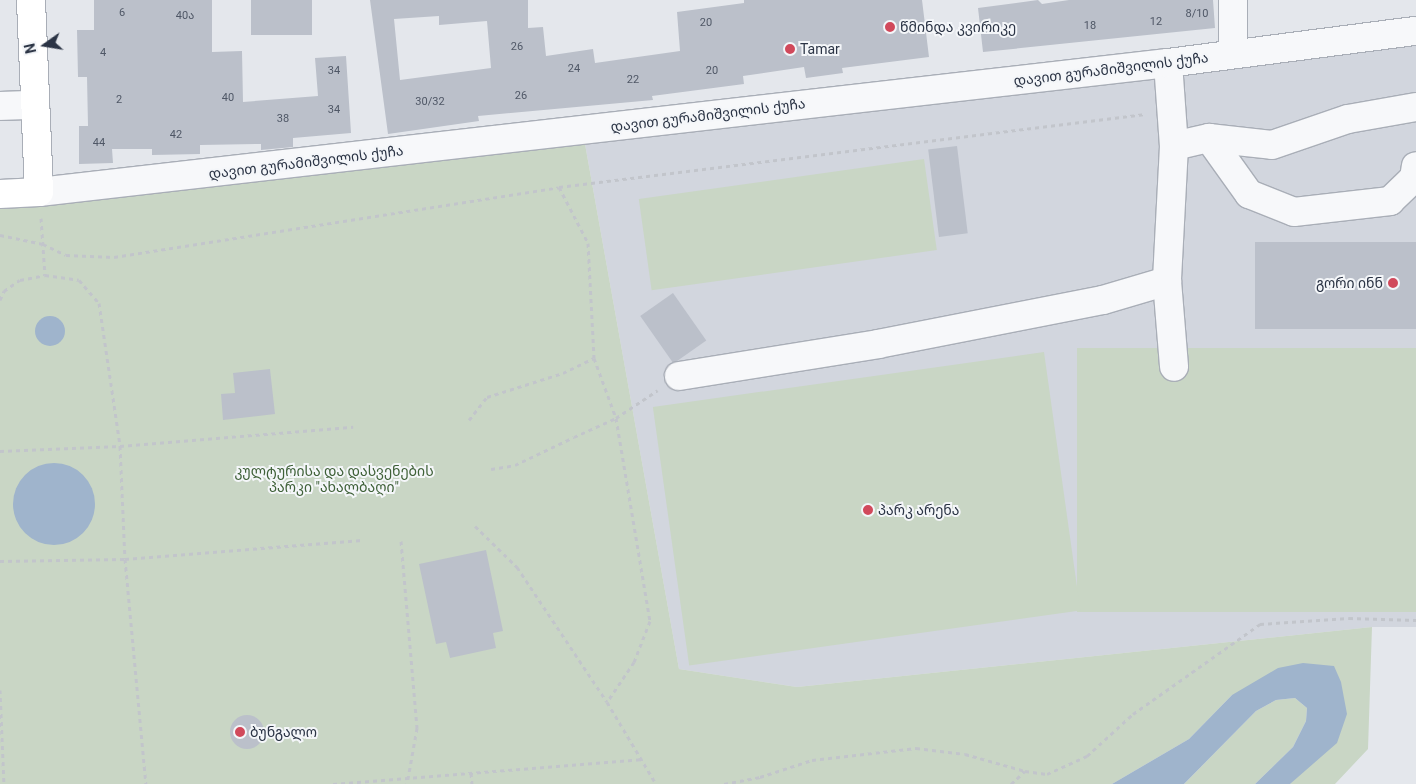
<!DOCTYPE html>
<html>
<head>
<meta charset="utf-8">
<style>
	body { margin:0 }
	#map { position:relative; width:1416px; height:784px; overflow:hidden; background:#e4e7ec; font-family:Roboto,"Noto Sans Georgian",sans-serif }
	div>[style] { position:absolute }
	.built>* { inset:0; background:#d2d6de }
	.green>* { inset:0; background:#c9d6c5; transform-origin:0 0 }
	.water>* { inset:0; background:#9fb4cc }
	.round { border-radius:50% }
	.building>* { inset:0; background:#bbc0ca; transform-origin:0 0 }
	.path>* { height:3px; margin-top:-1.5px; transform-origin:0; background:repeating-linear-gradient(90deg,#c2c5cb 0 4px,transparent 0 8px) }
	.roads { filter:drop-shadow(1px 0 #a9aeb7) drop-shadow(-1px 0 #a9aeb7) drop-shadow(0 1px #a9aeb7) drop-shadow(0 -1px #a9aeb7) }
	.minor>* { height:28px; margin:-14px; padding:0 14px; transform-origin:14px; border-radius:14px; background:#f7f8fa }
	.major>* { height:28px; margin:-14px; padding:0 14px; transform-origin:14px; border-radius:14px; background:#fff }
	.dots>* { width:14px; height:14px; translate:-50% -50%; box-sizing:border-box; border:2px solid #f4f6f9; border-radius:50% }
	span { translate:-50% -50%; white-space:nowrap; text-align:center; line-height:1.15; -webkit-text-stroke:4px #f4f6f9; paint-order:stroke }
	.number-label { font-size:11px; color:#4f5766 }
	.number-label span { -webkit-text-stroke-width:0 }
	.poi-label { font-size:14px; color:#2b3445 }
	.left { translate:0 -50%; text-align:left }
	.right { translate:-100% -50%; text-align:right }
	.street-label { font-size:14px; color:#2b3445 }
	.park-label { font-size:14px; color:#3f6138 }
	.north { position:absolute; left:20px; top:20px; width:50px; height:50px; -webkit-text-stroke:4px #f4f6f9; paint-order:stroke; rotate:257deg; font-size:14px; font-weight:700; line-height:20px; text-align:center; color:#2b3445 }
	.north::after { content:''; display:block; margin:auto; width:18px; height:22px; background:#2b3445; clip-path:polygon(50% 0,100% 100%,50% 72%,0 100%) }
</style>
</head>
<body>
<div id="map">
	<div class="built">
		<div style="clip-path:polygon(1416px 44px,1416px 627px,1372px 627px,797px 687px,679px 669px,585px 144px,1200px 72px)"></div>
	</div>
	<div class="green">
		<div style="clip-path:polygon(585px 144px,679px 669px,797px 687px,1372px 627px,1368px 749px,1335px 784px,1290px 784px,1299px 774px,1341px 682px,1232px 695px,1189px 739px,1112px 784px,0 784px,0 205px,50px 203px)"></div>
		<div style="left:924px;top:159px;width:92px;height:288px;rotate:82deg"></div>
		<div style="left:1416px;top:348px;width:264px;height:339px;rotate:90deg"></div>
		<div style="left:1044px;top:352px;width:261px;height:395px;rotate:82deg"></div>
		<div style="clip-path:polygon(1295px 698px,1307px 708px,1306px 721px,1293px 747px,1255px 784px,1184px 784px,1256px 711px,1276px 700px)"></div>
	</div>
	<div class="water">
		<div class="round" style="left:35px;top:316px;width:30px;height:30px"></div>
		<div class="round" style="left:13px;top:463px;width:82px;height:82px"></div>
		<div style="clip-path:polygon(1303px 663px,1334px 666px,1341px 682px,1347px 714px,1337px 743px,1290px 784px,1255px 784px,1293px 747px,1306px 721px,1307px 708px,1295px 698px,1276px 700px,1256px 711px,1184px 784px,1112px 784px,1189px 739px,1232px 695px,1278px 668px)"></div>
	</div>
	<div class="building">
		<div style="clip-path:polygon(94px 0,212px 0,212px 52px,242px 51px,243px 102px,318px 96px,315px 58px,346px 56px,351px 133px,293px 138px,293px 147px,261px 150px,261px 144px,200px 145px,200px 154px,152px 155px,152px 149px,112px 149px,113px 163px,79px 164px,79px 126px,88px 126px,87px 77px,78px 77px,77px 30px,94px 30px)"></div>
		<div style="left:251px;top:0;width:61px;height:35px"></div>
		<div style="clip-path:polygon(evenodd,370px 0,528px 0,528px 28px,543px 27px,546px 56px,593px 49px,595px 63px,680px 51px,677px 12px,744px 3px,744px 0,922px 0,929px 57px,842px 68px,843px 73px,806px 78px,804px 67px,743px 76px,744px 84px,652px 96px,653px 100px,478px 116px,479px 121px,388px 134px,370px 0,439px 16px,439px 25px,487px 21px,491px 68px,400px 80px,394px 19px,439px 16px)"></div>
		<div style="clip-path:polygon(1038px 0,1042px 4px,1069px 0,1213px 0,1215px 28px,983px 52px,978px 8px)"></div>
		<div style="left:957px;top:146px;width:88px;height:29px;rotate:83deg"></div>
		<div style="left:1416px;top:242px;width:87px;height:161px;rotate:90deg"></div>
		<div style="left:673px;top:293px;width:58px;height:40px;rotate:55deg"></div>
		<div style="clip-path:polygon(270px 369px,275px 414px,223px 420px,221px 394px,235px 393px,233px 373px)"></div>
		<div style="clip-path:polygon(486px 550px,503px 631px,493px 633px,496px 648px,450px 658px,446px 642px,436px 644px,419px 564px)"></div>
		<div class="round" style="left:230px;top:715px;width:34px;height:34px"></div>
	</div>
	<div class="path">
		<div style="left:559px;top:187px;width:63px;rotate:62.6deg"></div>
		<div style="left:588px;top:243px;width:115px;rotate:87deg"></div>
		<div style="left:594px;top:358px;width:64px;rotate:69.9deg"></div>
		<div style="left:616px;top:418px;width:206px;rotate:80.5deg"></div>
		<div style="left:650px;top:621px;width:44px;rotate:111.3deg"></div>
		<div style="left:634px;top:662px;width:48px;rotate:124deg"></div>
		<div style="left:41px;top:218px;width:57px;rotate:86deg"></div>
		<div style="left:0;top:235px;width:44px;rotate:11.8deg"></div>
		<div style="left:43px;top:244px;width:25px;rotate:26deg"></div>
		<div style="left:66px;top:255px;width:48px;rotate:2.4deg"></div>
		<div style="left:114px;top:257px;width:450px;rotate:-8.9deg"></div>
		<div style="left:559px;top:187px;width:591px;rotate:-7.1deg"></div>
		<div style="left:0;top:300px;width:10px;rotate:-66deg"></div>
		<div style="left:4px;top:291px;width:19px;rotate:-35deg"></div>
		<div style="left:20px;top:280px;width:25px;rotate:-11deg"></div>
		<div style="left:45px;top:275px;width:34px;rotate:8deg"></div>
		<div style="left:79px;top:280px;width:30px;rotate:49deg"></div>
		<div style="left:99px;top:303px;width:145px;rotate:81.6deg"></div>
		<div style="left:120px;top:446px;width:113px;rotate:87.5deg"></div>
		<div style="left:125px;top:559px;width:226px;rotate:84.7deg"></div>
		<div style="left:469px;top:420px;width:29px;rotate:-52deg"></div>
		<div style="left:487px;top:397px;width:80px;rotate:-17.5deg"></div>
		<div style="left:563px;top:373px;width:34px;rotate:-26deg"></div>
		<div style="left:0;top:451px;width:120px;rotate:-2.4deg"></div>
		<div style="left:120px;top:446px;width:234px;rotate:-4.7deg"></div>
		<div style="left:491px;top:469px;width:24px;rotate:-9deg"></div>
		<div style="left:515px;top:465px;width:65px;rotate:-25.4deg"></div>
		<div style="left:574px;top:437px;width:46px;rotate:-24.3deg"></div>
		<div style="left:616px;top:418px;width:50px;rotate:-33.7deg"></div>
		<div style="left:475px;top:526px;width:59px;rotate:44.3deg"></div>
		<div style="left:517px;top:567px;width:162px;rotate:56.3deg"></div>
		<div style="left:607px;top:702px;width:96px;rotate:59.1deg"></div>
		<div style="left:401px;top:541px;width:188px;rotate:85.1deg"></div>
		<div style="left:417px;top:728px;width:57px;rotate:100.1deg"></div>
		<div style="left:0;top:561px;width:125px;rotate:-0.9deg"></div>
		<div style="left:125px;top:559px;width:238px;rotate:-4.6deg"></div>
		<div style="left:0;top:690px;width:94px;rotate:87.6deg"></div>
		<div style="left:471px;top:773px;width:11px;rotate:85deg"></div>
		<div style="left:333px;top:784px;width:309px;rotate:-4.6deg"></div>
		<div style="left:724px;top:784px;width:37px;rotate:-11deg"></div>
		<div style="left:760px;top:777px;width:55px;rotate:-18.1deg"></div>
		<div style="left:812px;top:760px;width:105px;rotate:-6.6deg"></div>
		<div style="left:916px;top:748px;width:49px;rotate:7deg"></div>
		<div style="left:965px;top:754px;width:62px;rotate:15.8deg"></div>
		<div style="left:1011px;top:784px;width:19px;rotate:-43deg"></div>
		<div style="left:1025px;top:771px;width:22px;rotate:8deg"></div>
		<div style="left:1047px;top:774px;width:44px;rotate:-24.2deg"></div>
		<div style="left:1087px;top:756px;width:62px;rotate:-42.4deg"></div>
		<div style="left:1133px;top:714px;width:156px;rotate:-35.3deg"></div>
		<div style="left:1260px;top:624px;width:89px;rotate:-3.9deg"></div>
		<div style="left:1349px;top:618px;width:67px;rotate:1.7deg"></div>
	</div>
	<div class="roads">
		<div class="minor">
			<div style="left:1233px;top:0;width:54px;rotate:90deg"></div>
			<div style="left:1168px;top:63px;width:83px;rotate:85.9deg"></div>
			<div style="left:1174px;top:146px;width:135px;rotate:93deg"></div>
			<div style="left:1167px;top:281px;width:86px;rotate:85.3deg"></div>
			<div style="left:0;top:106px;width:35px;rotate:-2deg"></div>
			<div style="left:1209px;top:138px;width:63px;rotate:6.3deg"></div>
			<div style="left:1272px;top:145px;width:80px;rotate:-18.9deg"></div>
			<div style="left:1348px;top:119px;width:69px;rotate:-10deg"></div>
			<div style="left:1174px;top:146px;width:36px;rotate:-13deg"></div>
			<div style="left:1209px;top:138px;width:69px;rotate:54.5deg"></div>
			<div style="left:1249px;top:194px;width:48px;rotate:21.8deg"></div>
			<div style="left:1294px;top:212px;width:97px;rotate:-6.5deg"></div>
			<div style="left:1390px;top:201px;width:33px;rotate:-44deg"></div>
			<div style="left:1414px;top:178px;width:12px;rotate:-81deg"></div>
			<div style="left:39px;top:192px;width:1136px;rotate:-6.52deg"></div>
			<div style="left:1168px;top:63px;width:250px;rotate:-7.4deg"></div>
			<div style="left:679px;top:376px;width:202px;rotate:-9.1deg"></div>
			<div style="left:878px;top:344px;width:229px;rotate:-11.1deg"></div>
			<div style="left:1103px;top:300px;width:67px;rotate:-16.5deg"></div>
		</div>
		<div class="major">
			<div style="left:0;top:194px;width:39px;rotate:-3deg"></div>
			<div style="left:39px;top:192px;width:192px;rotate:-92.4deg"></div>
		</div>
	</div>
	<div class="dots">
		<div style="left:890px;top:27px;background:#d1495b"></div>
		<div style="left:790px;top:49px;background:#d1495b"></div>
		<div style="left:1393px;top:283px;background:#d1495b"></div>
		<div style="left:868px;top:510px;background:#d1495b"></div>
		<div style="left:240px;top:732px;background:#d1495b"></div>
	</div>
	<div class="number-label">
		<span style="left:122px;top:13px">6</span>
		<span style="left:1197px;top:14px">8/10</span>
		<span style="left:185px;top:16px">40ა</span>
		<span style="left:1156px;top:22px">12</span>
		<span style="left:706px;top:23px">20</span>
		<span style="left:1090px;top:26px">18</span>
		<span style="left:517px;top:47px">26</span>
		<span style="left:103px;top:53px">4</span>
		<span style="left:574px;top:69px">24</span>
		<span style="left:334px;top:71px">34</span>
		<span style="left:712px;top:71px">20</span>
		<span style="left:633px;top:80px">22</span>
		<span style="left:521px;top:96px">26</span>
		<span style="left:228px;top:98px">40</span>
		<span style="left:119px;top:100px">2</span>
		<span style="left:430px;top:102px">30/32</span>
		<span style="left:334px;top:110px">34</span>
		<span style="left:283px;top:119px">38</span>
		<span style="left:176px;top:135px">42</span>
		<span style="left:99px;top:143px">44</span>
	</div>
	<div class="poi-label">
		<span class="left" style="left:900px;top:27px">წმინდა კვირიკე</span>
		<span class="left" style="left:800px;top:49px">Tamar</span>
		<span class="right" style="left:1383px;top:283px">გორი ინნ</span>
		<span class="left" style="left:878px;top:510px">პარკ არენა</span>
		<span class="left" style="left:250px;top:732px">ბუნგალო</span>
	</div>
	<div class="street-label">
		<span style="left:1111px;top:69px;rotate:-7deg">დავით გურამიშვილის ქუჩა</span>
		<span style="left:708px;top:115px;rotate:-7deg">დავით გურამიშვილის ქუჩა</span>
		<span style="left:306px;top:162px;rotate:-7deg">დავით გურამიშვილის ქუჩა</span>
	</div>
	<div class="park-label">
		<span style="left:334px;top:479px">კულტურისა და დასვენების<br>პარკი "ახალბაღი"</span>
	</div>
	<div class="north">N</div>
</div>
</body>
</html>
